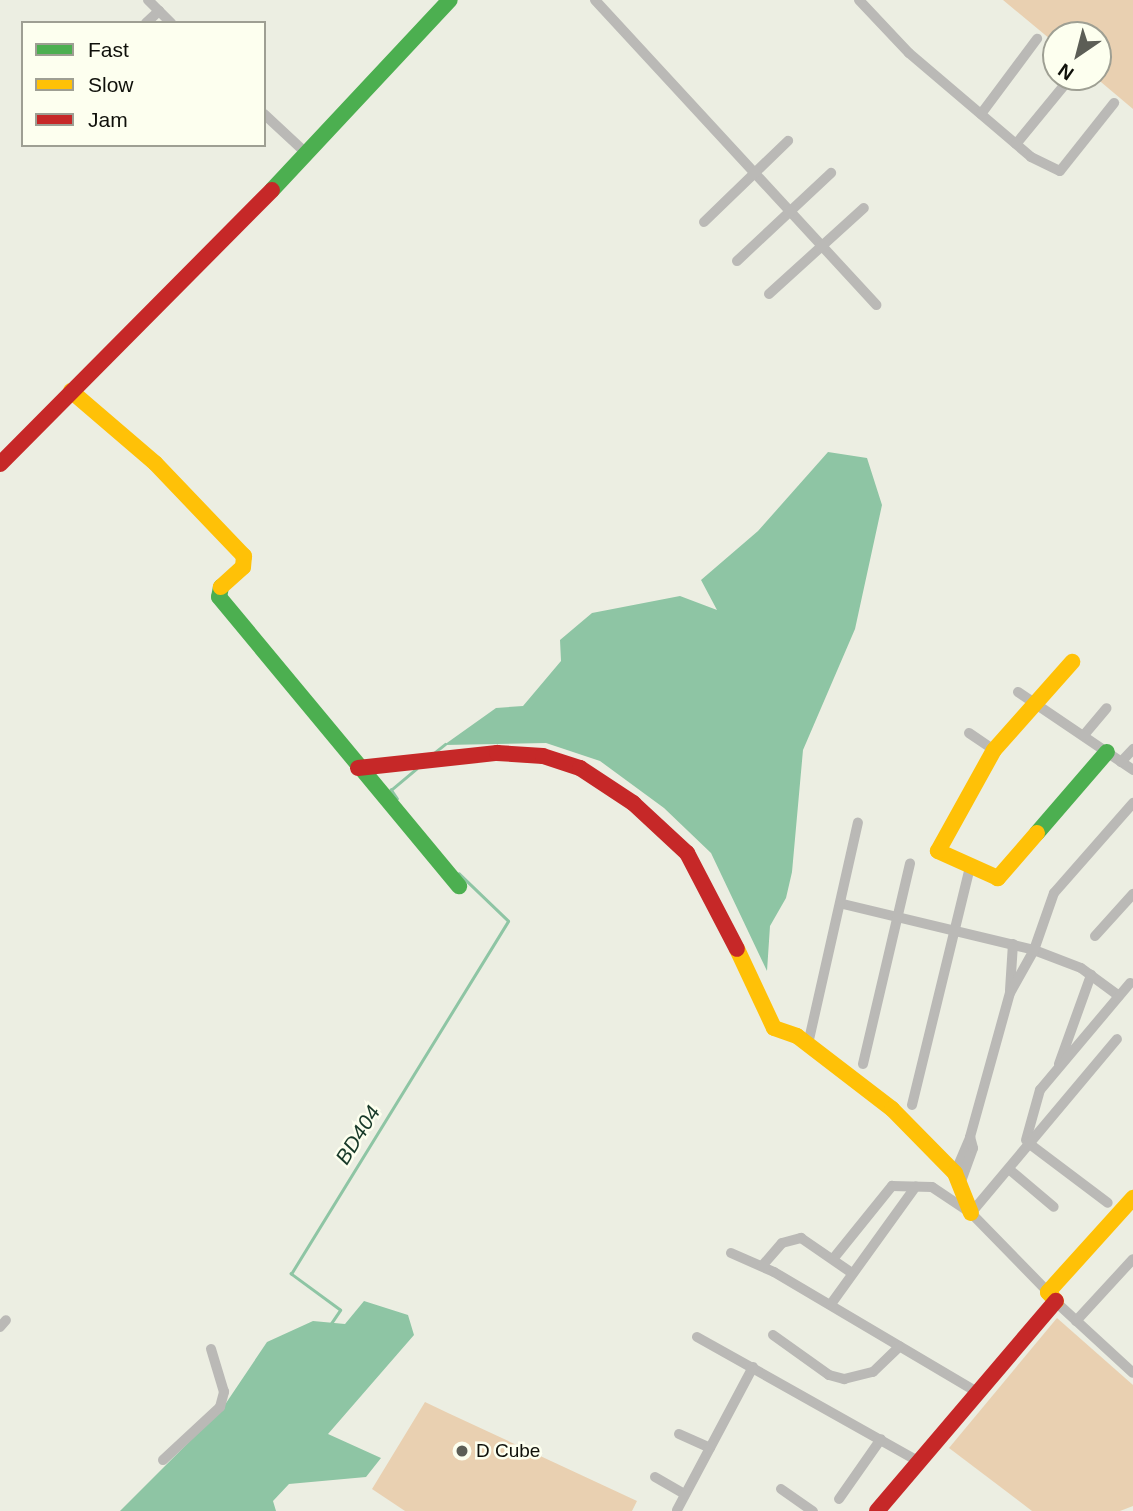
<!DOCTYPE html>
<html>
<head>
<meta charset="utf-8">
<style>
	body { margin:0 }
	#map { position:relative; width:1133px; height:1511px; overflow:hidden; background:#eceee2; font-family:Helvetica,sans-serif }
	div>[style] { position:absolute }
	.green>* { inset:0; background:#e9d0b1 }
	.water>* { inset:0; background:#8ec5a4 }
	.stream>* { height:2.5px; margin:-1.25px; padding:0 1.25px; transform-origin:1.25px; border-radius:1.25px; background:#8ec5a4 }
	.street>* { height:10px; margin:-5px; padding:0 5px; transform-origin:5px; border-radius:5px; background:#bab9b6 }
	.fast>* { height:16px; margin:-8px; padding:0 8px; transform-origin:8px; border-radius:8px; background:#4caf50 }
	.slow>* { height:16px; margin:-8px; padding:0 8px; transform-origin:8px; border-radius:8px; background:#ffc107 }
	.jam>* { height:16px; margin:-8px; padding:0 8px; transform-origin:8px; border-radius:8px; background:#c62828 }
	.dots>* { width:19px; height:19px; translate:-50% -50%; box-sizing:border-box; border:4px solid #fdffef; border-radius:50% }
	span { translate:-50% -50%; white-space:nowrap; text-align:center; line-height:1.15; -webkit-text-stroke:5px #fdffef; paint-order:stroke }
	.poi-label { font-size:19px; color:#0f100a }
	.left { translate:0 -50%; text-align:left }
	.water-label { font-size:21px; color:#173928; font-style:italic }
	.legend { position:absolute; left:21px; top:21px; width:245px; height:126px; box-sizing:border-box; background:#fdffef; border:2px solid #9e9f93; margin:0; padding:9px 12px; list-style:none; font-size:21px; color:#0f100a }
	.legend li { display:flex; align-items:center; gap:14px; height:35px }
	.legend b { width:35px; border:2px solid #9e9f93 }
	.north { position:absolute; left:1042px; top:21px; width:70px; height:70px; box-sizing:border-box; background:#fdffef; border:2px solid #9e9f93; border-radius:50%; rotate:215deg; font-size:19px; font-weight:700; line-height:28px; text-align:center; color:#0f100a }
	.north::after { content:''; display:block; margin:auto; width:24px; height:32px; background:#5c5e56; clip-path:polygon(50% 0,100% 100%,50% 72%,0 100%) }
</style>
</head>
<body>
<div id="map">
	<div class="green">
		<div style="clip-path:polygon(1003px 0,1133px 0,1133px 109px,1095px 77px,1098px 35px,1056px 35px,1056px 44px)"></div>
		<div style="clip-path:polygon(1057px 1318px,1133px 1385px,1133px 1506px,1120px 1511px,1032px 1511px,949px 1448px)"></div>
		<div style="clip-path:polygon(425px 1402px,448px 1413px,637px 1501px,632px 1511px,405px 1511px,372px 1489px)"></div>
	</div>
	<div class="water">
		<div style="clip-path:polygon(828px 452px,867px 458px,882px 505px,855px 629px,803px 750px,792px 872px,786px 898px,770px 926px,767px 971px,711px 853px,664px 808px,600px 761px,546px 743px,444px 745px,496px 708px,523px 706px,561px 661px,560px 640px,592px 613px,680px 596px,717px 610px,701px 580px,758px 531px)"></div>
		<div style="clip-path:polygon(364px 1301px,408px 1315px,414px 1335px,328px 1434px,381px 1458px,366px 1477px,289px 1484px,273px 1501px,276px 1511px,120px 1511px,222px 1409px,267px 1342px,313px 1321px,345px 1324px)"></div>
	</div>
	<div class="stream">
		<div style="left:434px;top:753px;width:14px;rotate:-39deg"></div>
		<div style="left:397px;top:799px;width:11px;rotate:-124deg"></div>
		<div style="left:391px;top:790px;width:33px;rotate:-40deg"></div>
		<div style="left:330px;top:1325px;width:18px;rotate:-56deg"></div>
		<div style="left:340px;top:1310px;width:61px;rotate:-143.7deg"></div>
		<div style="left:291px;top:1274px;width:414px;rotate:-58.4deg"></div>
		<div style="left:508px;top:921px;width:68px;rotate:-136.2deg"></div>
	</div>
	<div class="street">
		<div style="left:148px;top:0;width:33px;rotate:45deg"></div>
		<div style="left:595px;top:0;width:415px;rotate:47.3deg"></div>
		<div style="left:859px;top:0;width:73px;rotate:46.7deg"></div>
		<div style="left:909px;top:53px;width:160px;rotate:40.4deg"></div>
		<div style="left:1031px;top:157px;width:32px;rotate:26deg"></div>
		<div style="left:1060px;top:171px;width:87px;rotate:-51.5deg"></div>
		<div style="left:146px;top:23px;width:18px;rotate:-43deg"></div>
		<div style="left:264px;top:114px;width:59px;rotate:42.9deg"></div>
		<div style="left:981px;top:114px;width:94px;rotate:-53.3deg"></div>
		<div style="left:1016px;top:144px;width:87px;rotate:-50.6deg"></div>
		<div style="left:704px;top:222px;width:117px;rotate:-44deg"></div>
		<div style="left:737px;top:261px;width:129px;rotate:-43.1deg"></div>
		<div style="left:769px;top:294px;width:128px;rotate:-42.2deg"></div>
		<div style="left:1018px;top:692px;width:139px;rotate:34.1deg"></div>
		<div style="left:969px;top:733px;width:30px;rotate:34deg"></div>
		<div style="left:1084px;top:735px;width:35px;rotate:-50deg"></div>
		<div style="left:1121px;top:762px;width:18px;rotate:-47deg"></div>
		<div style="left:843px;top:904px;width:196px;rotate:13.5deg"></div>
		<div style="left:1034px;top:950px;width:50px;rotate:21deg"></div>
		<div style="left:1081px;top:968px;width:47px;rotate:36.4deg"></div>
		<div style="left:1095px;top:936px;width:57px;rotate:-47.9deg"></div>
		<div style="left:1010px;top:990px;width:46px;rotate:-86.3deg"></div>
		<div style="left:808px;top:1044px;width:227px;rotate:-77.3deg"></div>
		<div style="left:863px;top:1064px;width:206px;rotate:-76.8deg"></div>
		<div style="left:1059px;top:1064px;width:95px;rotate:-70.2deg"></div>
		<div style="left:912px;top:1105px;width:245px;rotate:-76.3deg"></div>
		<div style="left:1026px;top:1140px;width:52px;rotate:-74.4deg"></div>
		<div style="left:1040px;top:1090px;width:140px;rotate:-49.9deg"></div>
		<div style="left:1031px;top:1145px;width:96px;rotate:37deg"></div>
		<div style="left:1010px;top:1170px;width:57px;rotate:40.1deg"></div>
		<div style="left:955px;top:1173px;width:39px;rotate:-67deg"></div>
		<div style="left:970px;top:1137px;width:149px;rotate:-74.5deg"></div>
		<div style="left:1010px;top:993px;width:49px;rotate:-60.8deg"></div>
		<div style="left:1034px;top:950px;width:60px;rotate:-70.7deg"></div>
		<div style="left:1054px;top:893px;width:120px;rotate:-48.7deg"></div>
		<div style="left:960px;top:1184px;width:38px;rotate:-70deg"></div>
		<div style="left:973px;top:1148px;width:11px;rotate:-105deg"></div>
		<div style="left:971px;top:1213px;width:227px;rotate:-50deg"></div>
		<div style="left:731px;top:1253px;width:47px;rotate:23.8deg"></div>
		<div style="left:774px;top:1272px;width:239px;rotate:30.6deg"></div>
		<div style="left:833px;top:1259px;width:94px;rotate:-51.1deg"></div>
		<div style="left:892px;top:1186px;width:40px;rotate:1.4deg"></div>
		<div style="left:932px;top:1187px;width:47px;rotate:33.7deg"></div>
		<div style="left:971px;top:1213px;width:110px;rotate:45.7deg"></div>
		<div style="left:762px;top:1266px;width:30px;rotate:-49deg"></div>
		<div style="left:782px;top:1243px;width:20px;rotate:-15deg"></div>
		<div style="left:801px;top:1238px;width:62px;rotate:34.5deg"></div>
		<div style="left:1057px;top:1303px;width:103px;rotate:42.6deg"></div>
		<div style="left:831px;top:1304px;width:145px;rotate:-54.2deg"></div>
		<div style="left:1076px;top:1321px;width:84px;rotate:-47.4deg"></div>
		<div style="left:0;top:1327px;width:9px;rotate:-49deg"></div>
		<div style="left:773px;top:1335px;width:69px;rotate:35.5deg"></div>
		<div style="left:829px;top:1375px;width:16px;rotate:15deg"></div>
		<div style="left:844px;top:1379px;width:30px;rotate:-14deg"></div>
		<div style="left:873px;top:1372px;width:37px;rotate:-44deg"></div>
		<div style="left:697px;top:1337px;width:256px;rotate:29.3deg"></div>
		<div style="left:679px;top:1434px;width:34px;rotate:24deg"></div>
		<div style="left:163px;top:1460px;width:78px;rotate:-42.9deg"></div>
		<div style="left:220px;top:1407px;width:16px;rotate:-75deg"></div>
		<div style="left:224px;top:1392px;width:45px;rotate:-106.8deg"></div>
		<div style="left:655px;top:1477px;width:34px;rotate:30deg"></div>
		<div style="left:781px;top:1489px;width:39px;rotate:35deg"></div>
		<div style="left:839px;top:1499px;width:73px;rotate:-55deg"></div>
		<div style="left:677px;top:1510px;width:162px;rotate:-62deg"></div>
	</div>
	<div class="fast">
		<div style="left:272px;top:190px;width:260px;rotate:-46.9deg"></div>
		<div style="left:221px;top:587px;width:10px;rotate:101deg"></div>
		<div style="left:219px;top:597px;width:376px;rotate:50.3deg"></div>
		<div style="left:1037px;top:833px;width:107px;rotate:-49.2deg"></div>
	</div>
	<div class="slow">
		<div style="left:71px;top:391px;width:111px;rotate:40.6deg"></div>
		<div style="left:155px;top:463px;width:129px;rotate:46.3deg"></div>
		<div style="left:244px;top:556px;width:11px;rotate:95deg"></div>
		<div style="left:243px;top:567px;width:30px;rotate:138deg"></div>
		<div style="left:1037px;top:833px;width:60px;rotate:130.9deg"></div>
		<div style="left:998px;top:878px;width:66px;rotate:-155.8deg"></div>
		<div style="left:938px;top:851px;width:115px;rotate:-61deg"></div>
		<div style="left:994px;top:750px;width:118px;rotate:-48.4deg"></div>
		<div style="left:737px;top:949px;width:87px;rotate:64.9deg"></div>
		<div style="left:774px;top:1028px;width:24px;rotate:19deg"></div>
		<div style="left:797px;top:1036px;width:120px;rotate:37.5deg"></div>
		<div style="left:892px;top:1109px;width:90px;rotate:45.5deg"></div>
		<div style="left:955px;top:1173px;width:43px;rotate:68.2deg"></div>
		<div style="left:1056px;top:1301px;width:12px;rotate:-132deg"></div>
		<div style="left:1048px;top:1292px;width:127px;rotate:-47.9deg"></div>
	</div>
	<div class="jam">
		<div style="left:0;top:464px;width:386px;rotate:-45.2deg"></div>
		<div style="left:358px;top:768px;width:140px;rotate:-6.2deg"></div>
		<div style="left:497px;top:753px;width:46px;rotate:3.7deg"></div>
		<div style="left:543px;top:756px;width:39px;rotate:18deg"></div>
		<div style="left:580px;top:768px;width:64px;rotate:33.4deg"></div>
		<div style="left:633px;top:803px;width:74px;rotate:42.8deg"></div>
		<div style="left:687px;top:853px;width:108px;rotate:62.5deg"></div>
		<div style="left:877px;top:1511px;width:276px;rotate:-49.6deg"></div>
	</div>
	<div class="dots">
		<div style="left:462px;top:1451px;background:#5c5e56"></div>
	</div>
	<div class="poi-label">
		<span class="left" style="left:476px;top:1451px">D Cube</span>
	</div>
	<div class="water-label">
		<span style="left:358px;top:1135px;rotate:-58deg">BD404</span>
	</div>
	<ul class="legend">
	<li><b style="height:9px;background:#4caf50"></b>Fast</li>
	<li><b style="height:9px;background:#ffc107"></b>Slow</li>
	<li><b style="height:9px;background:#c62828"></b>Jam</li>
	</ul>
	<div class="north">N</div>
</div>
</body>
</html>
